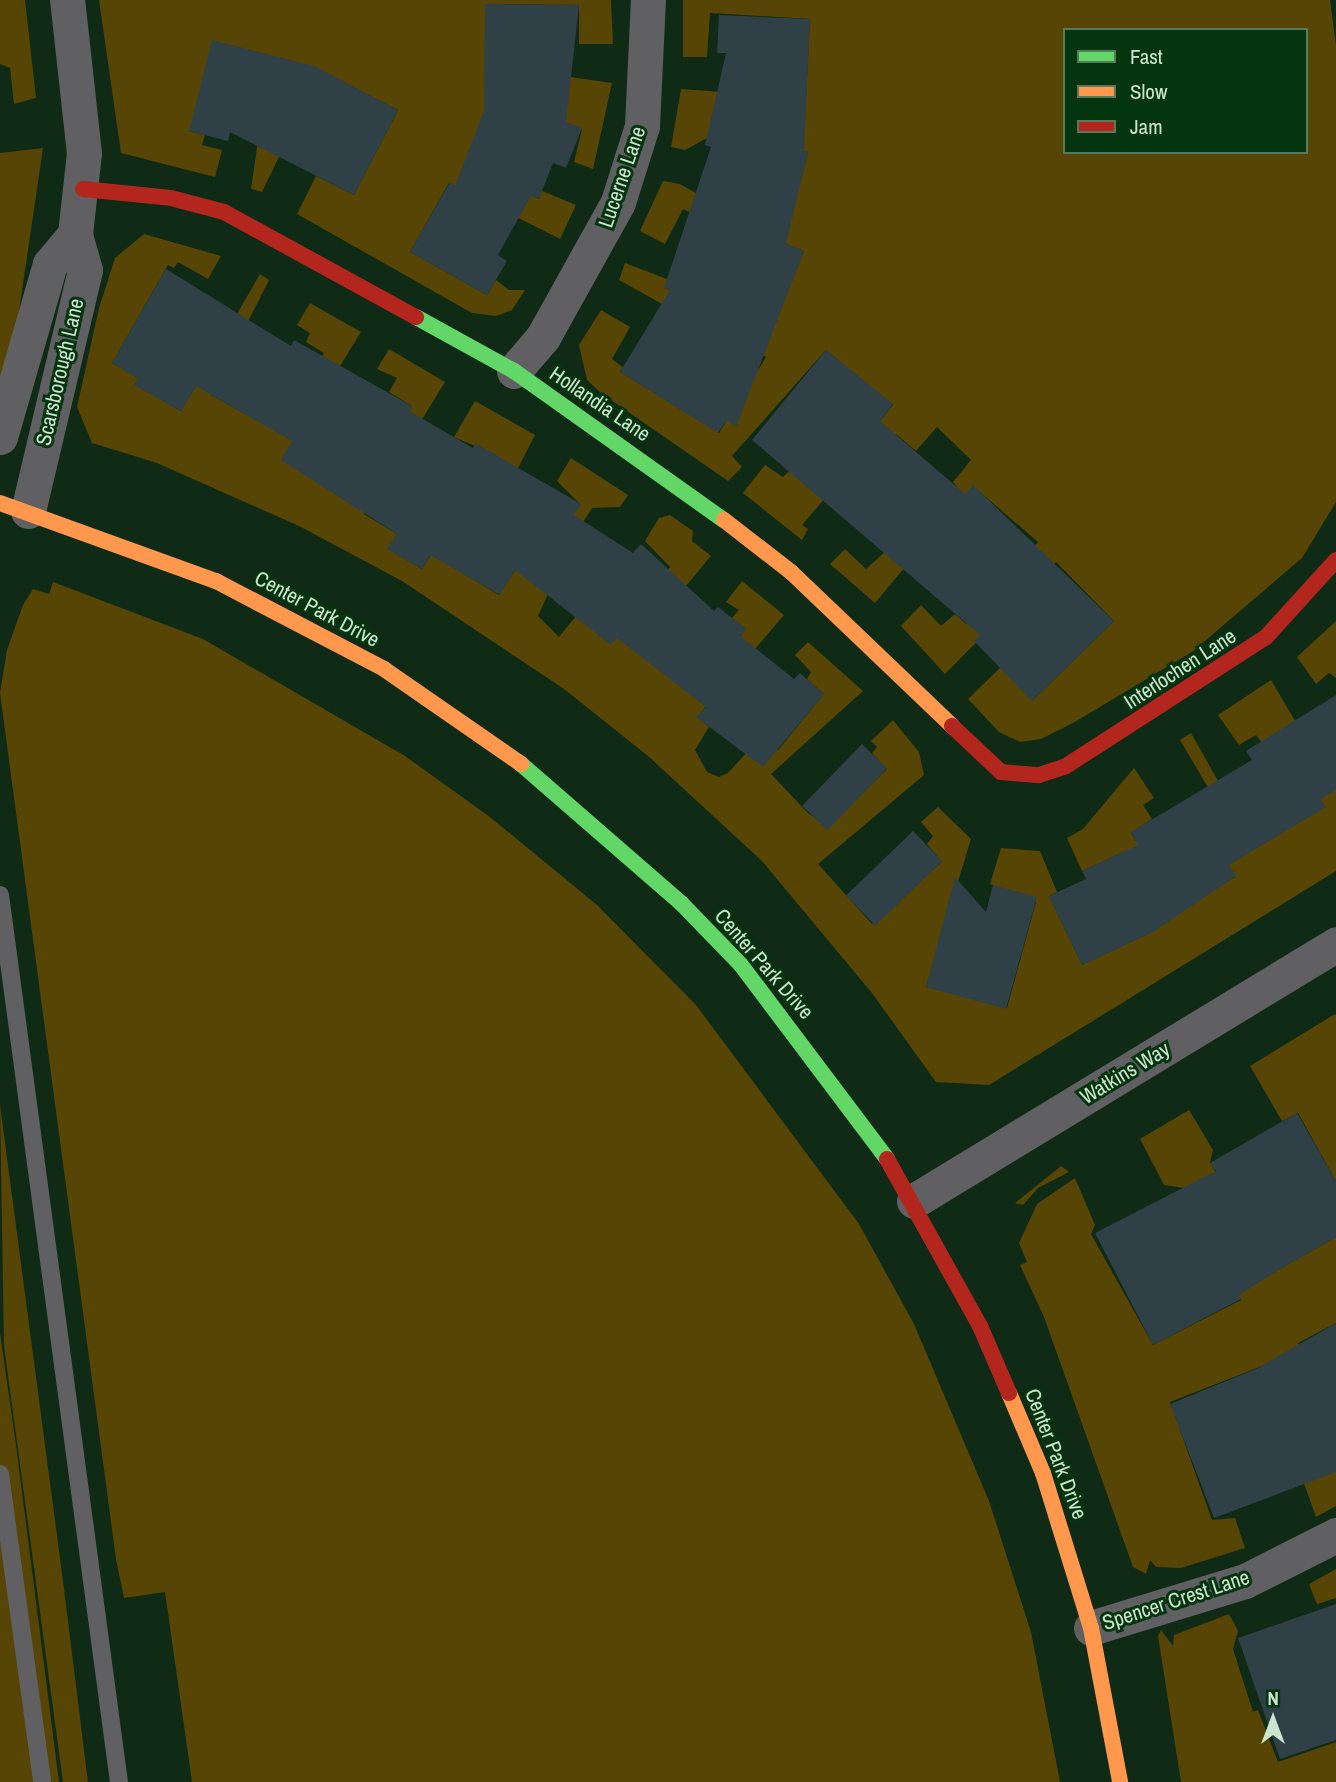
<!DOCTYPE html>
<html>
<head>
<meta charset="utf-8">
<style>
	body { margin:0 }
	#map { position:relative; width:1336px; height:1782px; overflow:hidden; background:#0f2a15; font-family:"Archivo Narrow",sans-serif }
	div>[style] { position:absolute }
	.green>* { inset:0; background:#574505 }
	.building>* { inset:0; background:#2f4146; transform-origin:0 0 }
	.lane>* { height:18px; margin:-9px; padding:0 9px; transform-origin:9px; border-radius:9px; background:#606062 }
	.street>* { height:35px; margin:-17.5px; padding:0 17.5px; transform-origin:17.5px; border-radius:17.5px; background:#606062 }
	.fast>* { height:16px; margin:-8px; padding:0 8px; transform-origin:8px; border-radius:8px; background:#63d668 }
	.slow>* { height:16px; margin:-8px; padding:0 8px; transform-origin:8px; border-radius:8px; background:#ff974d }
	.jam>* { height:16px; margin:-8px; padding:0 8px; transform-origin:8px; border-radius:8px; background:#b3261e }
	span { translate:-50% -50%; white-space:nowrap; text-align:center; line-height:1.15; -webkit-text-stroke:6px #04350f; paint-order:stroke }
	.street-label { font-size:21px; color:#cce5cd }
	.legend { position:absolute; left:1063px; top:28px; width:245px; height:126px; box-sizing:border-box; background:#04350f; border:2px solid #547b5b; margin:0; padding:9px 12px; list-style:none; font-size:21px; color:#cce5cd }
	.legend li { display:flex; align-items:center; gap:14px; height:35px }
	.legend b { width:35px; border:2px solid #547b5b }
	.north { position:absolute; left:1238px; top:1684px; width:70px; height:70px; -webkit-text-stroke:5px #04350f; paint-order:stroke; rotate:0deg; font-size:19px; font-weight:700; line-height:28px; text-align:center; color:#cce5cd }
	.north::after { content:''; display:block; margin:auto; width:24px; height:32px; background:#cce5cd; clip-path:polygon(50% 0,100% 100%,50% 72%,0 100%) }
</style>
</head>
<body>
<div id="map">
	<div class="green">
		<div style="clip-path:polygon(0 0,25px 0,36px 98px,14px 104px,10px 68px,0 64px)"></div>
		<div style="clip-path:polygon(99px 0,611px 0,613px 44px,579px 44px,579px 5px,485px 4px,570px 77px,612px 83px,593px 169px,574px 162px,582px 129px,462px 170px,539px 199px,542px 191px,576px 205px,560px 239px,449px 183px,410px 252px,487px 295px,496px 280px,509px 290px,525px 290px,512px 310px,496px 316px,472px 313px,297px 214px,316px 176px,354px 195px,398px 110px,321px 70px,262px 192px,251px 189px,258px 141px,292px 61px,189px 131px,205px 135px,202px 145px,222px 150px,215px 177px,121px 153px)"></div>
		<div style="clip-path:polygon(evenodd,683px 0,1330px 0,1336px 45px,1336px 502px,1302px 558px,1192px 652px,1073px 723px,1041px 739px,1020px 742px,999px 732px,968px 699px,1001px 667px,1033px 700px,1114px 621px,1056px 562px,945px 674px,901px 626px,921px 605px,941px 626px,955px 614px,966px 624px,1038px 542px,973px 486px,875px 603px,830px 564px,845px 549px,866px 569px,957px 487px,953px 482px,971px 460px,937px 427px,916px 451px,896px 434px,847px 491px,837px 484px,802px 525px,808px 529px,802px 540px,743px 493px,765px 465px,783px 477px,790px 470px,820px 494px,893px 405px,826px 350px,732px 456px,742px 467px,728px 481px,601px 393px,587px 380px,579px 345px,601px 310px,630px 327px,612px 359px,623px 367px,620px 372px,719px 433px,766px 357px,667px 296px,662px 304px,619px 280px,625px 263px,667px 279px,664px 288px,773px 329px,804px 251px,695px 208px,693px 214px,683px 209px,665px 244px,640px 231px,663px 181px,680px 184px,724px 209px,797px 196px,808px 152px,707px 138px,685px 150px,671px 147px,681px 89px,806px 98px,810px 19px,710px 13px,707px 57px,683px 57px,683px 0,1065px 30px,1306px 30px,1306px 152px,1065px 152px,1065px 30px)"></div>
		<div style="clip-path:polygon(43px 148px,17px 325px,0 395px,0 153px)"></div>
		<div style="clip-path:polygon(144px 234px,221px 256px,208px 279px,178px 262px,174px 268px,168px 265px,112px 363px,138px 378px,135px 385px,181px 411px,260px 274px,269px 280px,211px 395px,247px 415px,279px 429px,324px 353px,306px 342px,310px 333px,297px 325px,310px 303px,361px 332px,282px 460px,368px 480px,412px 406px,389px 392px,397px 378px,377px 369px,389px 349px,445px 382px,364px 514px,397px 534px,388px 549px,422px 569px,433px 551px,438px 553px,496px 455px,454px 437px,475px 401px,535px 435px,464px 574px,499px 595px,516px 569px,580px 504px,557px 481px,571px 458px,628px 495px,620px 507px,592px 508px,575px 535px,538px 616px,559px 637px,576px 616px,612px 643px,670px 567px,645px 541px,659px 518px,670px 515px,693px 531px,692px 541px,711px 556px,685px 587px,692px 696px,746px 629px,732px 618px,739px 610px,726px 602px,742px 581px,784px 615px,697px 717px,709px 727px,695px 750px,707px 772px,719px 777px,728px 773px,761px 737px,778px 750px,824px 694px,807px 679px,811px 672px,795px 655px,808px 642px,863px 691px,771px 774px,808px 813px,828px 827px,887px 769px,872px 753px,877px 747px,871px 741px,893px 720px,919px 752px,924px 775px,818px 864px,872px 924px,942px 862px,927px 844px,933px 836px,921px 822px,938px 807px,971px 839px,926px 987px,1007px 1008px,1036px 902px,990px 884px,1001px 848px,1040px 851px,1057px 892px,1049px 896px,1082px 965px,1152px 932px,1117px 855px,1082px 871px,1067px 838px,1083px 829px,1134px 768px,1154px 798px,1143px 805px,1152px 819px,1131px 833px,1167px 892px,1197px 900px,1235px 877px,1222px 854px,1210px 791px,1180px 740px,1191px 733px,1256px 848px,1262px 743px,1256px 735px,1239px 745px,1218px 715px,1271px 680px,1336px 790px,1336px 871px,989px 1085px,936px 1082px,872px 993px,762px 861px,648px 756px,564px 689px,402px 581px,299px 526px,157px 463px,92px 443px,77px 407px,99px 308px,115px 258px)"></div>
		<div style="clip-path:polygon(53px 582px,203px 639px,405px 756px,490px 817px,597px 905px,696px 1005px,859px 1224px,914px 1324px,989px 1501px,1031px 1632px,1060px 1782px,192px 1782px,165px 1592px,124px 1598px,116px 1559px,0 693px,7px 650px,23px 605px,33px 589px,49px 594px)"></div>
		<div style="clip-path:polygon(1336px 621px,1336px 678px,1329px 673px,1316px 684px,1297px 657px)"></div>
		<div style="clip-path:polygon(1335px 1014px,1336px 1015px,1336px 1181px,1298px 1113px,1282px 1121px,1250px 1066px)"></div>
		<div style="clip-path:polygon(0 1105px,63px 1581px,88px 1782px,63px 1782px,4px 1346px)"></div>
		<div style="clip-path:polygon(1189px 1110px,1213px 1150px,1210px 1162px,1273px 1273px,1336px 1237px,1336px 1323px,1298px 1343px,1336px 1414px,1336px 1506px,1316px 1517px,1262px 1366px,1170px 1402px,1212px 1520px,1235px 1518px,1245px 1548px,1181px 1568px,1156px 1567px,1150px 1560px,1146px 1574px,1133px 1567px,1044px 1317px,1020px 1265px,1027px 1262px,1019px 1243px,1037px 1204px,1075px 1178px,1095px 1225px,1091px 1234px,1153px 1345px,1241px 1300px,1184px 1188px,1164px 1185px,1140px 1139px)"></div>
		<div style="clip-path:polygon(1061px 1166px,1069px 1172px,1038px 1188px,1023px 1205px,1015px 1203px)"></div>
		<div style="clip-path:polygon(0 1333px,16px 1445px,59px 1782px,0 1782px)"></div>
		<div style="clip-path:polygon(1336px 1569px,1336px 1598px,1317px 1604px,1309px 1584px)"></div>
		<div style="clip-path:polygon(1229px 1614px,1238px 1631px,1233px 1649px,1253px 1712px,1258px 1710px,1278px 1762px,1336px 1742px,1336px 1782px,1181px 1782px,1158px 1636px,1161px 1630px,1173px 1646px,1174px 1635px)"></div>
	</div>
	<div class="building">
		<div style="clip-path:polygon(485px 4px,579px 5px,566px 122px,582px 128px,566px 168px,553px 163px,539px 199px,531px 196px,498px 255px,507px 261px,487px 295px,410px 252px,450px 182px,455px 186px,484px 111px)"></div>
		<div style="clip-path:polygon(719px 15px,810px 19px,804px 151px,808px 152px,786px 244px,804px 251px,736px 427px,727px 420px,718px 433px,620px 372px,670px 290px,664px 288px,711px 147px,705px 145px,726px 53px,717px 53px)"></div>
		<div style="clip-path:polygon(212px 40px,314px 66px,398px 110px,354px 195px,230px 132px,228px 141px,189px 131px)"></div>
		<div style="clip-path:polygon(166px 269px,291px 346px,294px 340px,412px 406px,409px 411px,473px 448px,475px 443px,581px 504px,574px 515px,633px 553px,641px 544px,714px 611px,718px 607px,746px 629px,740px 636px,794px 679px,800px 673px,824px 694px,763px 767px,696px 717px,706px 707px,617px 638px,611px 645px,515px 570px,500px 595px,430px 555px,422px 569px,387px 549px,397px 534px,281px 460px,292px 441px,196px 386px,181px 411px,134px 385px,138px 378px,112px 363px)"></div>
		<div style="clip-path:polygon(826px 350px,893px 404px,880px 421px,965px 494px,973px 485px,1114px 621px,1032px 701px,974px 641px,980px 635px,752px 440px)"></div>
		<div style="clip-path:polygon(1336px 695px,1336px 790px,1321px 799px,1326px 807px,1229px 865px,1236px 876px,1153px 932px,1082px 965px,1049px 896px,1086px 879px,1082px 871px,1138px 845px,1131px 832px,1252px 760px,1246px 751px)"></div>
		<div style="left:862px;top:744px;width:35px;height:86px;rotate:44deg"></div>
		<div style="left:913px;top:831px;width:42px;height:93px;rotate:46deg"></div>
		<div style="clip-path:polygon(955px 877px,986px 912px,993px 885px,1037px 897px,1006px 1009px,926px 987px)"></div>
		<div style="clip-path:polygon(1297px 1113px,1336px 1181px,1336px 1237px,1275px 1272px,1239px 1295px,1241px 1299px,1153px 1345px,1095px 1233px,1216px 1171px,1210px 1163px)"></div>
		<div style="clip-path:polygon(1336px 1323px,1336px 1472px,1214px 1518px,1170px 1404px,1258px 1368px)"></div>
		<div style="clip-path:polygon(1336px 1604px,1336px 1740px,1280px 1759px,1238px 1638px)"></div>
	</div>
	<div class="lane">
		<div style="left:0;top:895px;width:895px;rotate:82.36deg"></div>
		<div style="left:0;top:1474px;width:311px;rotate:82.2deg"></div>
	</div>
	<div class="street">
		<div style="left:514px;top:371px;width:45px;rotate:-49.5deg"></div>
		<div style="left:543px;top:337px;width:154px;rotate:-60.9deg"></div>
		<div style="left:618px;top:202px;width:80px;rotate:-72.5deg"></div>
		<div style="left:642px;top:126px;width:126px;rotate:-87.3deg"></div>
		<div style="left:0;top:437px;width:180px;rotate:-73.9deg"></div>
		<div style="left:50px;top:264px;width:39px;rotate:-50deg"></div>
		<div style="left:28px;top:511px;width:248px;rotate:-76.7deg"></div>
		<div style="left:85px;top:270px;width:37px;rotate:-106deg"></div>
		<div style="left:75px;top:234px;width:81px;rotate:-83.7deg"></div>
		<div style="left:84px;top:153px;width:154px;rotate:-96.3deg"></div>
		<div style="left:914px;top:1201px;width:494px;rotate:-31.3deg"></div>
		<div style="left:1091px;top:1628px;width:161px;rotate:-17deg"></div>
		<div style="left:1245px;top:1581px;width:102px;rotate:-26.8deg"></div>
	</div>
	<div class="fast">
		<div style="left:416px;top:317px;width:112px;rotate:28.9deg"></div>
		<div style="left:514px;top:371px;width:257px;rotate:35.4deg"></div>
		<div style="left:521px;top:764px;width:212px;rotate:41deg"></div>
		<div style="left:681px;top:903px;width:86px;rotate:45.9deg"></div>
		<div style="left:741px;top:965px;width:243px;rotate:53deg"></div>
	</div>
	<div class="slow">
		<div style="left:0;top:503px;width:230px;rotate:19.9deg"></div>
		<div style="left:216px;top:581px;width:190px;rotate:27.6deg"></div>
		<div style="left:384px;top:669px;width:167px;rotate:34.7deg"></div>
		<div style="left:724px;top:520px;width:85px;rotate:37.8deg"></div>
		<div style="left:791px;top:572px;width:223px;rotate:43.7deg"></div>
		<div style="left:1009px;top:1393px;width:87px;rotate:67deg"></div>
		<div style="left:1043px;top:1473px;width:162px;rotate:72.8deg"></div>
		<div style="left:1091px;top:1628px;width:157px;rotate:79.3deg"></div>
	</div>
	<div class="jam">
		<div style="left:83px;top:189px;width:88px;rotate:5.8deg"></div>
		<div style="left:171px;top:198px;width:55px;rotate:14.8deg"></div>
		<div style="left:224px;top:212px;width:219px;rotate:28.7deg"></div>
		<div style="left:952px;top:726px;width:67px;rotate:43.2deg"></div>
		<div style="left:1001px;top:772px;width:38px;rotate:5deg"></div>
		<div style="left:1039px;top:775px;width:28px;rotate:-18deg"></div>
		<div style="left:1066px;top:766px;width:238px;rotate:-32.8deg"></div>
		<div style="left:1266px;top:637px;width:104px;rotate:-47.7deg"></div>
		<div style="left:887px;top:1159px;width:191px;rotate:60.9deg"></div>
		<div style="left:980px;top:1326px;width:73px;rotate:66.6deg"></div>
	</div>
	<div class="street-label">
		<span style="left:622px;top:177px;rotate:-71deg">Lucerne Lane</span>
		<span style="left:60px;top:372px;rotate:-77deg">Scarsborough Lane</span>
		<span style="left:600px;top:404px;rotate:34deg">Hollandia Lane</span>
		<span style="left:317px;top:609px;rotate:28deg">Center Park Drive</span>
		<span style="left:1180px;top:669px;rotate:-33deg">Interlochen Lane</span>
		<span style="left:764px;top:964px;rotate:49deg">Center Park Drive</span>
		<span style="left:1125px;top:1073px;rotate:-31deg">Watkins Way</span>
		<span style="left:1056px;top:1454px;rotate:69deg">Center Park Drive</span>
		<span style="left:1176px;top:1600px;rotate:-18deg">Spencer Crest Lane</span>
	</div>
	<ul class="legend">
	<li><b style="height:9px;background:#63d668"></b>Fast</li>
	<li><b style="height:9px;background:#ff974d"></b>Slow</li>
	<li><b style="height:9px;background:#b3261e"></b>Jam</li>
	</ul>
	<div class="north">N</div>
</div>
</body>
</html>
